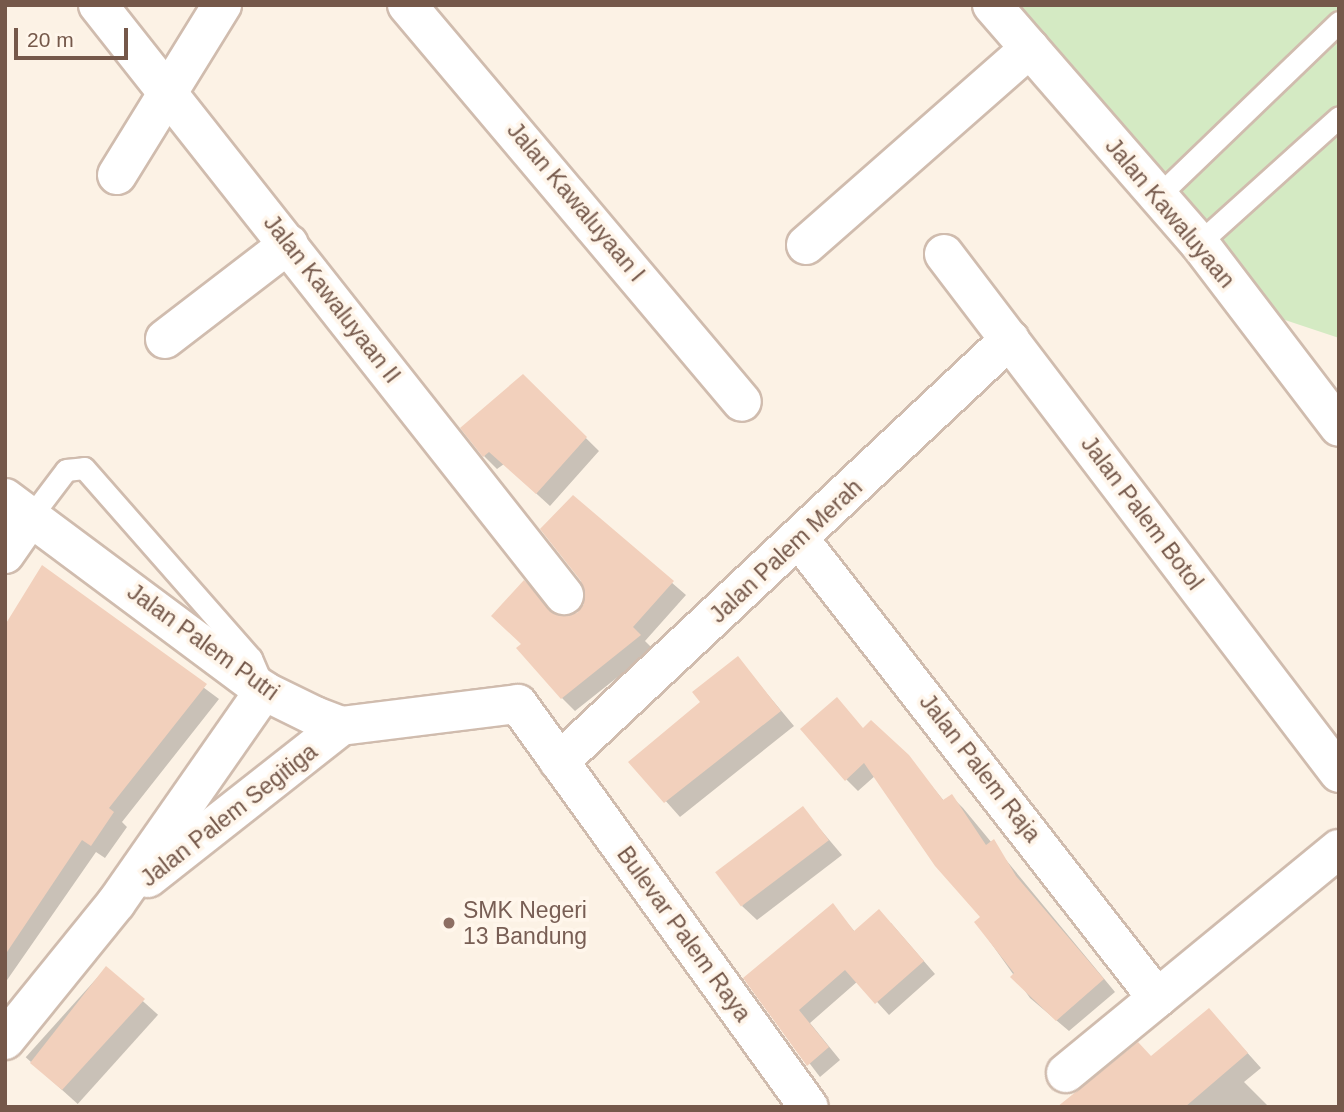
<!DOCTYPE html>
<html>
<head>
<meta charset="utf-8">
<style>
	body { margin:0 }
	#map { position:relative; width:1344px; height:1112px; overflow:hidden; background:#fcf2e5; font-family:Arial,sans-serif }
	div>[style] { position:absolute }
	.green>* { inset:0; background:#d4eac3 }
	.shadow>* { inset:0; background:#0003; transform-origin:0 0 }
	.building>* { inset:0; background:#f2d0bc; transform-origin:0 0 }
	.roads { filter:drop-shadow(2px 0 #d0bcae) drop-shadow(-2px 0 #d0bcae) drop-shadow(0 2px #d0bcae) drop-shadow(0 -2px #d0bcae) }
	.lane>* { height:21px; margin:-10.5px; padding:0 10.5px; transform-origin:10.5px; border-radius:10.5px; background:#fff }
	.street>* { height:38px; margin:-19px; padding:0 19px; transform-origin:19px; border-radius:19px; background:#fff }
	.dots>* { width:19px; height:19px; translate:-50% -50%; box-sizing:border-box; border:4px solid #fff6eb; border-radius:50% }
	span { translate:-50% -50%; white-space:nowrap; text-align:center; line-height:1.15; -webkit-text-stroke:7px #fff6eb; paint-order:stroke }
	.street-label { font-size:23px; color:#75584a }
	.education-label { font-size:23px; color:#785e54 }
	.left { translate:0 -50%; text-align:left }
	.frame { position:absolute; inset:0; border:7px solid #75584a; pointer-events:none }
	.scale { position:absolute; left:14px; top:28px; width:114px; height:32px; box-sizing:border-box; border:4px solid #75584a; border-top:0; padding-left:9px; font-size:21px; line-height:24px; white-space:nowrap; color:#75584a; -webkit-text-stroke:5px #fff6eb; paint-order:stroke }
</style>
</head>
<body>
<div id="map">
	<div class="green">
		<div style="clip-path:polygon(1007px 5px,1339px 5px,1339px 338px,1264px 313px)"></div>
	</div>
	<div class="shadow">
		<div style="clip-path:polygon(523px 376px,599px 451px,550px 506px,504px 464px,497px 469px,484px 456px)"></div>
		<div style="clip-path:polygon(573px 497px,686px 595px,645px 641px,653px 649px,575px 711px,562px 698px,557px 617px,578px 614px,586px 604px)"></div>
		<div style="clip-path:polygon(42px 567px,219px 699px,122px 822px,127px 827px,105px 858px,96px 852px,5px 983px,5px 631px)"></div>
		<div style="clip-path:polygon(738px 659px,794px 726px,680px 817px,631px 762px,702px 702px)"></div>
		<div style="clip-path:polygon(864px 730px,908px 757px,944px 801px,951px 796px,963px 808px,1115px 992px,1069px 1031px,1030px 998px,976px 922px,983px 917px,876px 775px,858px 791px,846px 779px)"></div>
		<div style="clip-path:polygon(803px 809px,842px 855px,757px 920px,742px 906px)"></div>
		<div style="clip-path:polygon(833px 906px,855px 932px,891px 923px,935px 974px,889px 1015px,858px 981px,810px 1023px,840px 1060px,820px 1077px,745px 979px)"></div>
		<div style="left:106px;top:968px;width:70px;height:120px;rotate:42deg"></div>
		<div style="clip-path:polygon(1209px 1010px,1261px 1068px,1244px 1082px,1269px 1107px,1061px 1107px,1151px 1058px)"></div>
	</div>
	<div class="building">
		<div style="clip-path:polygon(523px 374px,587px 437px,536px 494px,489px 452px,483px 457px,460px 428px)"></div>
		<div style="clip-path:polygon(573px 495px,674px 581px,633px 627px,641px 635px,561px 699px,516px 648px,521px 644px,491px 616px,524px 580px,557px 615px,577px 613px,584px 604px,581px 581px,540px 529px)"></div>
		<div style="clip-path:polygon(42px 565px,207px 684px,109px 808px,114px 812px,91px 846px,82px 840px,5px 955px,5px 625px)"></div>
		<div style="clip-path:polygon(738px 656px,781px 711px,664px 803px,628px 762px,700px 702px,692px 692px)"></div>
		<div style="clip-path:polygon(837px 697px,863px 728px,871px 720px,909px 755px,943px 800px,952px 794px,986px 845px,994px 839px,1016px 876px,1104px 979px,1056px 1021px,1010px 977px,1014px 973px,974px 922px,980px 917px,935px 866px,864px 763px,845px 781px,800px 729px)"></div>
		<div style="left:803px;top:806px;width:43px;height:110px;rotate:53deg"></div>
		<div style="clip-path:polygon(833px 903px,854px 931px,879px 909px,924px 961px,875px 1004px,845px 970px,799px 1010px,829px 1047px,807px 1066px,743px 978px)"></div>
		<div style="clip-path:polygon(106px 966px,145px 999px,62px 1090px,30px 1063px)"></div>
		<div style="clip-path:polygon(1209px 1008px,1248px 1053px,1185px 1107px,1057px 1107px,1138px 1042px,1151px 1056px)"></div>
	</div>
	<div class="roads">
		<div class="lane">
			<div style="left:1158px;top:196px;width:251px;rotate:-43.9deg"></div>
			<div style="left:1199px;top:243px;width:188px;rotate:-42deg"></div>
			<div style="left:32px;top:515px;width:56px;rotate:-52.9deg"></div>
			<div style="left:66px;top:470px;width:18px;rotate:-6deg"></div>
			<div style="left:84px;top:468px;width:253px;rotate:48.7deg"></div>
			<div style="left:251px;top:658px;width:26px;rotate:67deg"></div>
		</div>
		<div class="street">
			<div style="left:98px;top:5px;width:752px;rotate:51.7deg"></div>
			<div style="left:407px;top:5px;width:519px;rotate:49.84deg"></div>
			<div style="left:992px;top:5px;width:315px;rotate:49deg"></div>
			<div style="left:1199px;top:243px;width:231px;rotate:52.7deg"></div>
			<div style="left:117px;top:175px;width:200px;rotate:-58.3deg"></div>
			<div style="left:806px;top:245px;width:298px;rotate:-41.3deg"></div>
			<div style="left:944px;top:254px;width:652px;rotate:52.73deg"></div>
			<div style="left:165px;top:339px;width:156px;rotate:-37.5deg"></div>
			<div style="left:5px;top:498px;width:323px;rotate:36.7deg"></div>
			<div style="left:264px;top:691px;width:57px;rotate:26.1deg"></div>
			<div style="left:315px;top:716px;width:28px;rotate:21deg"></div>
			<div style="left:341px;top:726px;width:178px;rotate:-7.1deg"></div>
			<div style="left:518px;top:704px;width:497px;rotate:54.2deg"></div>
			<div style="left:800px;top:540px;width:581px;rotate:52.06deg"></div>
			<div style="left:5px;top:554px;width:47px;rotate:-55.3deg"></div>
			<div style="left:559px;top:762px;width:618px;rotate:-43.17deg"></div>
			<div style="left:148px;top:878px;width:246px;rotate:-38.2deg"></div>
			<div style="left:5px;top:1040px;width:176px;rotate:-51deg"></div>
			<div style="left:116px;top:903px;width:259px;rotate:-55.1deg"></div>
			<div style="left:1066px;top:1073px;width:353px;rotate:-39.4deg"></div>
		</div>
	</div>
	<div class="dots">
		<div style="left:449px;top:923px;background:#8d6e63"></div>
	</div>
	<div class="street-label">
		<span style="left:576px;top:202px;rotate:50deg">Jalan Kawaluyaan I</span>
		<span style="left:1170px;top:213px;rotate:50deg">Jalan Kawaluyaan</span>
		<span style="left:332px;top:299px;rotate:52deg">Jalan Kawaluyaan II</span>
		<span style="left:1142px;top:513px;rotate:53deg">Jalan Palem Botol</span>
		<span style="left:786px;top:551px;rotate:-43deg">Jalan Palem Merah</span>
		<span style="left:203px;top:642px;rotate:36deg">Jalan Palem Putri</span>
		<span style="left:980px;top:768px;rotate:52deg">Jalan Palem Raja</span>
		<span style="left:229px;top:815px;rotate:-38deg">Jalan Palem Segitiga</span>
		<span style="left:684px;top:934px;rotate:54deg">Bulevar Palem Raya</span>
	</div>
	<div class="education-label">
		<span class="left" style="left:463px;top:923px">SMK Negeri<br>13 Bandung</span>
	</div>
	<div class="frame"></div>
	<div class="scale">20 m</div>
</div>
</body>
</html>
